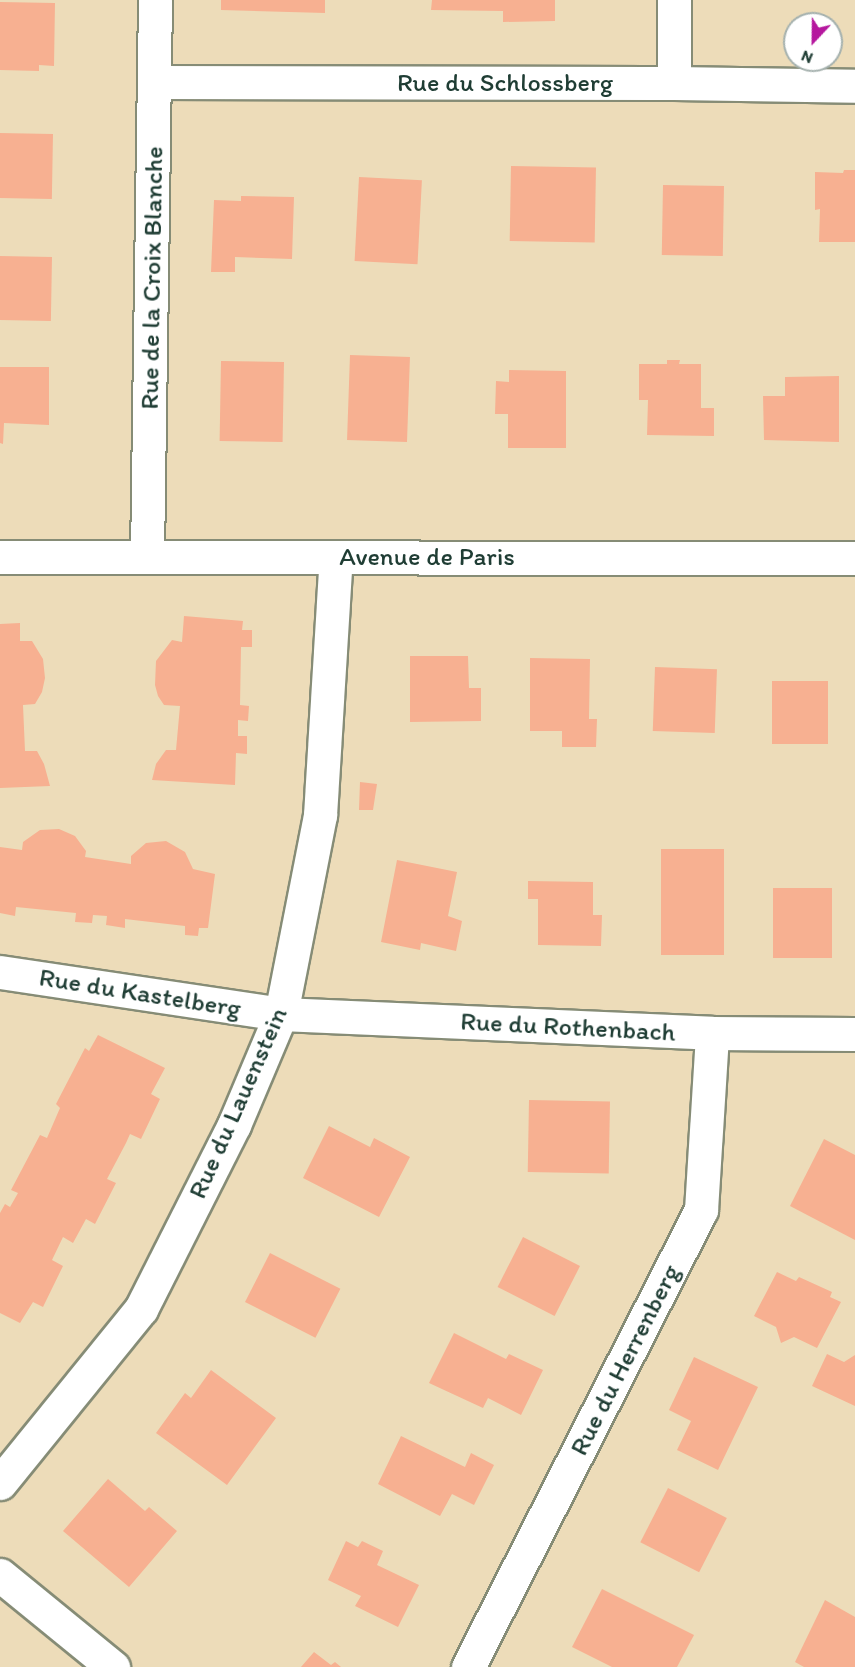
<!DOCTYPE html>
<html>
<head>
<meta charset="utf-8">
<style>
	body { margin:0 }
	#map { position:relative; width:855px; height:1667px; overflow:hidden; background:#eddcb9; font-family:Itim,sans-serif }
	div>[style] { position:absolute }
	.building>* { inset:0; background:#f7b091; transform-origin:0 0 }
	.roads { filter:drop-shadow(2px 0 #868c76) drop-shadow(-2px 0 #868c76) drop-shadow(0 2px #868c76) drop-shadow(0 -2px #868c76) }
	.minor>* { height:33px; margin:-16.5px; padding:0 16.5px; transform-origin:16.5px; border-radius:16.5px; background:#fff }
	span { translate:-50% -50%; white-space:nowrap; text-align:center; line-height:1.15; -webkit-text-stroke:4.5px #fff; paint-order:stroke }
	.street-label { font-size:26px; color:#1f3d34 }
	.north { position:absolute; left:783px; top:12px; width:60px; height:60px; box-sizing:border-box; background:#fff; border:2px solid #a5b1ae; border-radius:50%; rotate:202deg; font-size:16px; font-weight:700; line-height:24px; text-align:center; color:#1f3d34 }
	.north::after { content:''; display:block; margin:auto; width:21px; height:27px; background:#b5179e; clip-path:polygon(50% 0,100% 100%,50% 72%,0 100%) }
</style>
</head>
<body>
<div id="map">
	<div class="building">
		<div style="clip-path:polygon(221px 0,325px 0,325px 13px,221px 10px)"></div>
		<div style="clip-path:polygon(432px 0,555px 0,555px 21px,503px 22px,503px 11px,431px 10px)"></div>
		<div style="clip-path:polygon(0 2px,55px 3px,54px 66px,39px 65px,39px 71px,0 70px)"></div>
		<div style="left:0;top:133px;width:53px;height:65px;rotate:1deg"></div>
		<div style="left:511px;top:166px;width:85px;height:75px;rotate:1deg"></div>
		<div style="clip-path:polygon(844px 170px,855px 170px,855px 242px,819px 242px,820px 209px,815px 210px,815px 172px,843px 173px)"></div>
		<div style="left:359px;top:177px;width:63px;height:84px;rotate:3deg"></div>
		<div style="left:663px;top:185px;width:61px;height:70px;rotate:1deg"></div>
		<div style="clip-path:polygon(241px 196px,294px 197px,292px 259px,235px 257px,235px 272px,211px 272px,214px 200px,241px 201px)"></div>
		<div style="left:0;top:256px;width:52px;height:64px;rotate:1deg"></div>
		<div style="left:350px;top:355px;width:60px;height:85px;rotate:2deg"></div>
		<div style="clip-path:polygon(667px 360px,680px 360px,679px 364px,701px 364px,701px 408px,714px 408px,714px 436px,647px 435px,648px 400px,639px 400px,639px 364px,667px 364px)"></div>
		<div style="left:221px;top:361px;width:63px;height:80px;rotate:1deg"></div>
		<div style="clip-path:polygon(0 367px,49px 367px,49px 425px,4px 423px,3px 444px,0 443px)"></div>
		<div style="clip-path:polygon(509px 370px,566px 371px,566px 448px,508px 448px,508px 414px,495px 414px,496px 381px,509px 382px)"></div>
		<div style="clip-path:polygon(839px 376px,839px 442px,764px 440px,763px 396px,785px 396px,785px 377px)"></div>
		<div style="clip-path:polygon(184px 616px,243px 621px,242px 630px,252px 630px,252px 647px,241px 647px,240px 705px,249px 706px,248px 721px,238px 720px,238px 736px,247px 736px,247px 754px,236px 753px,235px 785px,152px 780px,156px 764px,166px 750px,176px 750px,180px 706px,164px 705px,158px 696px,155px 685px,156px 661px,172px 640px,182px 642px)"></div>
		<div style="clip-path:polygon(20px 623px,20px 641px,32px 641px,43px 659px,45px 678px,42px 692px,35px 704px,23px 705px,25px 751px,37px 751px,44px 764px,50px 786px,0 788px,0 624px)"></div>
		<div style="clip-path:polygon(410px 656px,468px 656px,469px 688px,481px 688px,481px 721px,410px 722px)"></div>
		<div style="clip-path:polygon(530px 658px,590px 659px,589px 719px,597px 719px,596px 747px,562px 747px,562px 731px,530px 731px)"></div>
		<div style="left:655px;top:667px;width:62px;height:64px;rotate:2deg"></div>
		<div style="left:772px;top:681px;width:56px;height:63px"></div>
		<div style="clip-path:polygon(360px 782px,377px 784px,373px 810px,359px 810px)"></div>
		<div style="clip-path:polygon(59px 829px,75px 836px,86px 851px,85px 857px,131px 864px,131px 856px,146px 843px,166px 841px,185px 852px,193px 869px,215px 874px,208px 928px,199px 928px,198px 936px,185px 935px,185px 926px,125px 919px,125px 928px,106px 925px,107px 916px,93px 915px,92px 923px,75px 922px,76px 913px,16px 907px,15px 916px,0 913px,0 847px,22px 850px,23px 842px,40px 830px)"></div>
		<div style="left:724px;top:849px;width:106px;height:63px;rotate:90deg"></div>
		<div style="clip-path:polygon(397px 860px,457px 872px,448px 916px,462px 921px,456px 951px,421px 943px,420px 950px,381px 942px)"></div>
		<div style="clip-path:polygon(528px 881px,593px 882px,593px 915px,602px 915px,601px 946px,538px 945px,538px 899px,528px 899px)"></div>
		<div style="left:773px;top:888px;width:59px;height:70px"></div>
		<div style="clip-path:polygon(98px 1035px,165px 1068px,151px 1094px,160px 1099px,141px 1139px,130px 1134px,126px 1143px,107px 1179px,116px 1183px,95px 1224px,86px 1219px,73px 1243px,63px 1237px,52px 1260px,63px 1266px,43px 1307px,33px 1302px,20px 1323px,0 1313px,0 1213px,5px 1204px,10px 1207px,18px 1193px,11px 1190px,40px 1135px,47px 1138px,60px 1108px,56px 1104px,85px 1048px,89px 1051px)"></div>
		<div style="left:529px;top:1100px;width:81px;height:72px;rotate:1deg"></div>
		<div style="clip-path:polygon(329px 1126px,370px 1147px,374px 1138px,410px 1157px,379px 1217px,303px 1178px)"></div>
		<div style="clip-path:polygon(824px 1139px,855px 1155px,855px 1240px,790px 1206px)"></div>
		<div style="left:523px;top:1237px;width:64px;height:56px;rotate:27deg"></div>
		<div style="left:270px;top:1253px;width:79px;height:55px;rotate:27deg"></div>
		<div style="clip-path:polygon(777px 1272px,796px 1281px,799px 1277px,832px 1292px,830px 1297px,841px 1302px,817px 1348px,794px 1337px,781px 1343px,776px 1327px,754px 1316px)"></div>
		<div style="clip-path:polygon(454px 1333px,506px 1359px,509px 1354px,543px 1370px,521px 1415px,488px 1398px,483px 1408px,429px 1383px)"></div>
		<div style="clip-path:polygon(827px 1354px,844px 1362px,855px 1355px,855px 1406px,812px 1386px)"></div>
		<div style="clip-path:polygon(694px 1357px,758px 1387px,718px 1470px,677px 1450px,691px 1421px,669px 1410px)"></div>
		<div style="clip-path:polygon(211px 1370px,276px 1418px,227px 1485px,156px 1433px,185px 1393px,191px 1398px)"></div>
		<div style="clip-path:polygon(401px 1436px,465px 1467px,471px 1453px,494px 1465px,474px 1505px,452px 1494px,440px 1516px,378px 1484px)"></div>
		<div style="clip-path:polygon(108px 1479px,145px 1511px,149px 1507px,177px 1531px,129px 1587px,63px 1531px)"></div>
		<div style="left:668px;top:1488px;width:66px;height:61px;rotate:27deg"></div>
		<div style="clip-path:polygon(346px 1541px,358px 1547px,362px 1541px,383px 1551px,377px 1565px,419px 1585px,398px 1627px,355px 1606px,361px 1596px,328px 1580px)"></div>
		<div style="clip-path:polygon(602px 1589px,694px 1635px,677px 1667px,612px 1667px,572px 1647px)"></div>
		<div style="clip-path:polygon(825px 1600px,855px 1617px,855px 1667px,804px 1667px,795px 1662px)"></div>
		<div style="clip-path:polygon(314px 1652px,331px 1665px,335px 1662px,341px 1667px,301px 1667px)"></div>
	</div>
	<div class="roads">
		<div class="minor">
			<div style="left:155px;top:82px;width:519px;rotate:0.11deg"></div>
			<div style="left:674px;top:83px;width:181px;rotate:0.9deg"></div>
			<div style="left:674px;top:83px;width:83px;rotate:-90deg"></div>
			<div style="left:0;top:557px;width:855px;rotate:0.07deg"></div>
			<div style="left:147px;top:557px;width:557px;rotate:-89.18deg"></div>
			<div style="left:0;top:972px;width:284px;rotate:8.5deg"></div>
			<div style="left:281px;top:1014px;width:431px;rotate:2.5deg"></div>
			<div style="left:712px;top:1033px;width:143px;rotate:0.4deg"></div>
			<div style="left:0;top:1483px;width:224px;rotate:-51deg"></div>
			<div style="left:141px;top:1309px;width:206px;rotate:-63.2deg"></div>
			<div style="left:234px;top:1125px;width:121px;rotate:-67.1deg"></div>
			<div style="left:281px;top:1014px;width:203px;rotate:-78.9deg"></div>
			<div style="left:320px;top:815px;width:258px;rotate:-86.5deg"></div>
			<div style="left:0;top:1575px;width:146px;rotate:39.2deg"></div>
			<div style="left:468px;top:1667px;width:513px;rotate:-62.99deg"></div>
			<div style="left:701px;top:1210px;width:177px;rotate:-86.4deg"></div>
		</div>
	</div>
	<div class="street-label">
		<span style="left:505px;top:83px">Rue du Schlossberg</span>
		<span style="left:152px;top:278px;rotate:-89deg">Rue de la Croix Blanche</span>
		<span style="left:427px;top:557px">Avenue de Paris</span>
		<span style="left:140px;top:993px;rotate:9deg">Rue du Kastelberg</span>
		<span style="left:568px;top:1027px;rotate:3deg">Rue du Rothenbach</span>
		<span style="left:238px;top:1103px;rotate:-66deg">Rue du Lauenstein</span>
		<span style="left:625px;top:1360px;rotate:-63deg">Rue du Herrenberg</span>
	</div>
	<div class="north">N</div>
</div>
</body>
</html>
